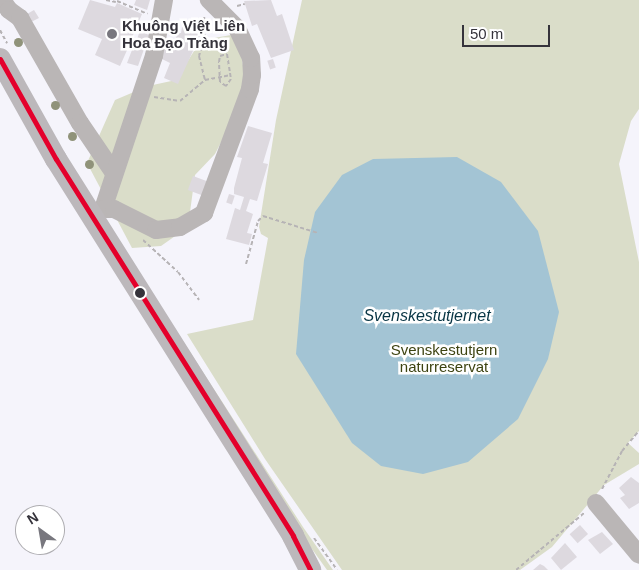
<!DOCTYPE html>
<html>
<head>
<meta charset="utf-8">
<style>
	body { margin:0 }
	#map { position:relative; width:639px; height:570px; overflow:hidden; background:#f5f4fb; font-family:Arial,sans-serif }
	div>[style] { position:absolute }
	.green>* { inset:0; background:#daddc9 }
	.water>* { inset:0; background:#a3c4d4 }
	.building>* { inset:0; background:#ddd9df; transform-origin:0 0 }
	.path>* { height:2px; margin-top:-1px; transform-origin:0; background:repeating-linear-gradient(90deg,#b6b3b5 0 4px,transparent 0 6.5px) }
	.minor>* { height:18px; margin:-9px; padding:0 9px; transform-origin:9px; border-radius:9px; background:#bab6b6 }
	.major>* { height:22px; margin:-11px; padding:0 11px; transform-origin:11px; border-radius:11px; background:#bcb8bb }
	.bus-1>* { height:5px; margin:-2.5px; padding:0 2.5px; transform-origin:2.5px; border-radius:2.5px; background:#e4002b }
	.trees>* { width:9px; height:9px; margin:-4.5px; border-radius:50%; background:#90937a }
	.dots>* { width:14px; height:14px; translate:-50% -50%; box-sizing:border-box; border:2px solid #fff; border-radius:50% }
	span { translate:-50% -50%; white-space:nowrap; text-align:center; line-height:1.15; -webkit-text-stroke:5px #fff; paint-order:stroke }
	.poi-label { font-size:15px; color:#35333b; font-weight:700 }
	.left { translate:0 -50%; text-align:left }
	.park-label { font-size:15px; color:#3d4311 }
	.water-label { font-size:16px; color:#083544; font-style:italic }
	.north { position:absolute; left:15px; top:505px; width:50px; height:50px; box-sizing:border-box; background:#fff; border:1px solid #aeadb1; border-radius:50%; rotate:328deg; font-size:14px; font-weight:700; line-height:20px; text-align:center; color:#35333b }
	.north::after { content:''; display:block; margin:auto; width:18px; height:22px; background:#78777e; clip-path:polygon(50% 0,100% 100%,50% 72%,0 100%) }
	.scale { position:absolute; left:462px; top:25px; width:88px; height:22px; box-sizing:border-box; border:2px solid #35333b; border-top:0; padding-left:6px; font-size:15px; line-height:18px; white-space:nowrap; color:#35333b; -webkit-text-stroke:4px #fff; paint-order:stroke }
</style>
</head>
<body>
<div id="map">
	<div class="green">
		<div style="clip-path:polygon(302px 0,639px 0,639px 109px,631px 121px,619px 164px,639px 262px,639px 431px,628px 443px,639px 453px,639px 464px,604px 485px,552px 547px,520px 570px,342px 570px,265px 459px,187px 334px,253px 320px,268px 238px,261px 234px,259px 227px,276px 120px)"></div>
		<div style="clip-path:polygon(231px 35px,240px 48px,245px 77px,238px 109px,215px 154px,195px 175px,188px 227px,161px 246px,132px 248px,87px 163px,115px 100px,148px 86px,176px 80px,194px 51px,214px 38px)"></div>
		<div style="clip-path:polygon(161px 307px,303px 527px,333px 570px,327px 570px,297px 528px)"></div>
	</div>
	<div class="water">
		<div style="clip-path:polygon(457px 157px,501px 182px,538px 231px,559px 312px,548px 359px,518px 419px,468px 462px,423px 474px,381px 466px,352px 443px,296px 354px,304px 260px,315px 212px,342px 175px,373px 159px)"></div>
	</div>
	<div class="building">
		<div style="clip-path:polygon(90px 0,115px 7px,117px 3px,142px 14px,130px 42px,135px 44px,140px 31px,149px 35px,138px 66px,127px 63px,132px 50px,128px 48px,120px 66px,95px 55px,102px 39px,78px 29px)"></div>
		<div style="clip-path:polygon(136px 0,150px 0,147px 10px,134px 5px)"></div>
		<div style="clip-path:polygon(271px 0,277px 16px,282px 14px,294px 50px,271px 58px,257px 24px,252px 26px,244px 1px)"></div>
		<div style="clip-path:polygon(34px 10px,39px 18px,31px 22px,27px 14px)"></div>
		<div style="clip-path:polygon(188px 23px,202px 31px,178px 84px,164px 78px,170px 63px,162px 59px,162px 55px,168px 40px,174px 43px,178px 33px,181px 33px,182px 27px)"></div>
		<div style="left:273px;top:59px;width:9px;height:6px;rotate:72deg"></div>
		<div style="clip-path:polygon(248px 126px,272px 133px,263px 163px,268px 164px,257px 201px,250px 199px,246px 211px,253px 214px,247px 233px,252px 234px,249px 245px,226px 239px,235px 208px,240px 210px,244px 197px,234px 194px,234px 188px,242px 158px,237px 157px)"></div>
		<div style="left:193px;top:176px;width:15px;height:15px;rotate:20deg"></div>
		<div style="left:229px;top:194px;width:6px;height:9px;rotate:18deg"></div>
		<div style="clip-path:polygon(631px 477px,639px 483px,639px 503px,629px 509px,620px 498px,625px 495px,619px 488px)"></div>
		<div style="left:580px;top:525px;width:12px;height:14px;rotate:48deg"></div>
		<div style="clip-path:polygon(602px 532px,613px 544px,600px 554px,588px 540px)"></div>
		<div style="clip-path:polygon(565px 543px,577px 557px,561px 570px,551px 558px)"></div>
		<div style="clip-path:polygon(540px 564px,544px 566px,548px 570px,533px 570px)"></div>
	</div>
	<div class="path">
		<div style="left:106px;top:0;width:10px;rotate:11deg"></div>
		<div style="left:117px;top:1px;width:33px;rotate:23deg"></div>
		<div style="left:237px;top:6px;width:8px;rotate:-14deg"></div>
		<div style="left:204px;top:17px;width:11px;rotate:75deg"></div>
		<div style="left:207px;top:28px;width:29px;rotate:106deg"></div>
		<div style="left:199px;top:56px;width:25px;rotate:76deg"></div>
		<div style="left:0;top:30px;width:15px;rotate:62deg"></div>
		<div style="left:227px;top:54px;width:25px;rotate:81deg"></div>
		<div style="left:231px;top:79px;width:9px;rotate:126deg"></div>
		<div style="left:226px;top:86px;width:7px;rotate:-146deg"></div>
		<div style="left:220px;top:82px;width:20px;rotate:-93deg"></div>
		<div style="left:219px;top:62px;width:6px;rotate:-81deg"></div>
		<div style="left:220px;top:56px;width:7px;rotate:-16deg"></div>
		<div style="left:154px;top:97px;width:26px;rotate:9deg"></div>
		<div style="left:180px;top:101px;width:33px;rotate:-40deg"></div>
		<div style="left:205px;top:80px;width:25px;rotate:-11deg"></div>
		<div style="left:143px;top:240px;width:47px;rotate:42.4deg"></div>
		<div style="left:178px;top:272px;width:35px;rotate:53deg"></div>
		<div style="left:246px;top:264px;width:45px;rotate:-74.4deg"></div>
		<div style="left:258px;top:221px;width:7px;rotate:-45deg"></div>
		<div style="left:263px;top:216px;width:58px;rotate:17.2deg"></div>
		<div style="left:602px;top:489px;width:43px;rotate:-62.2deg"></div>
		<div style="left:622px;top:451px;width:26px;rotate:-50deg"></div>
		<div style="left:314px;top:538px;width:39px;rotate:54deg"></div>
		<div style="left:516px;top:570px;width:90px;rotate:-40deg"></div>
	</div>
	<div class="minor">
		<div style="left:2px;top:0;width:12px;rotate:55deg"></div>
		<div style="left:9px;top:10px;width:14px;rotate:36deg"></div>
		<div style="left:20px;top:18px;width:121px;rotate:60.3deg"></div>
		<div style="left:80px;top:123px;width:60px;rotate:55.8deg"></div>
		<div style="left:103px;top:209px;width:161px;rotate:-71.6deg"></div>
		<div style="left:154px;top:56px;width:57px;rotate:-79.9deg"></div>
		<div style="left:91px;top:215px;width:13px;rotate:-27deg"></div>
		<div style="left:103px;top:209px;width:11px"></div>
		<div style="left:114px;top:209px;width:47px;rotate:26.6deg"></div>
		<div style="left:156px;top:230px;width:24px;rotate:-7deg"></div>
		<div style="left:180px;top:227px;width:28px;rotate:-30deg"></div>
		<div style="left:204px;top:213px;width:132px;rotate:-69.6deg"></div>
		<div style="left:250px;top:89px;width:14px;rotate:-82deg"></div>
		<div style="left:252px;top:75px;width:17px;rotate:-93deg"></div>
		<div style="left:251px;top:58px;width:33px;rotate:-115deg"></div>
		<div style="left:237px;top:28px;width:40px;rotate:-135deg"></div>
		<div style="left:596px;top:503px;width:67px;rotate:50.4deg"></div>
	</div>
	<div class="major">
		<div style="left:0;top:59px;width:115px;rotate:60.8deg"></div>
		<div style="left:56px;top:159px;width:445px;rotate:57.8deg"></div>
		<div style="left:293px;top:536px;width:38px;rotate:63deg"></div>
	</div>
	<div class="bus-1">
		<div style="left:0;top:59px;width:115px;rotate:60.8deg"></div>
		<div style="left:56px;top:159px;width:445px;rotate:57.8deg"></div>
		<div style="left:293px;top:536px;width:38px;rotate:63deg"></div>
	</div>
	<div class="trees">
		<div style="left:18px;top:42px"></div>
		<div style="left:55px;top:105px"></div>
		<div style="left:72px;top:136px"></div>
		<div style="left:89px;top:164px"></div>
	</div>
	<div class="dots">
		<div style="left:112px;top:34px;background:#78777e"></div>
		<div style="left:140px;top:293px;background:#35333b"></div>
	</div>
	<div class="poi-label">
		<span class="left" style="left:122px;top:34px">Khuông Việt Liên<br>Hoa Đạo Tràng</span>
	</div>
	<div class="park-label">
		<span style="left:444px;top:358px">Svenskestutjern<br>naturreservat</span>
	</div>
	<div class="water-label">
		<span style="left:427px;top:316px">Svenskestutjernet</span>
	</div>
	<div class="north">N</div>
	<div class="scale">50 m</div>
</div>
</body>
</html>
